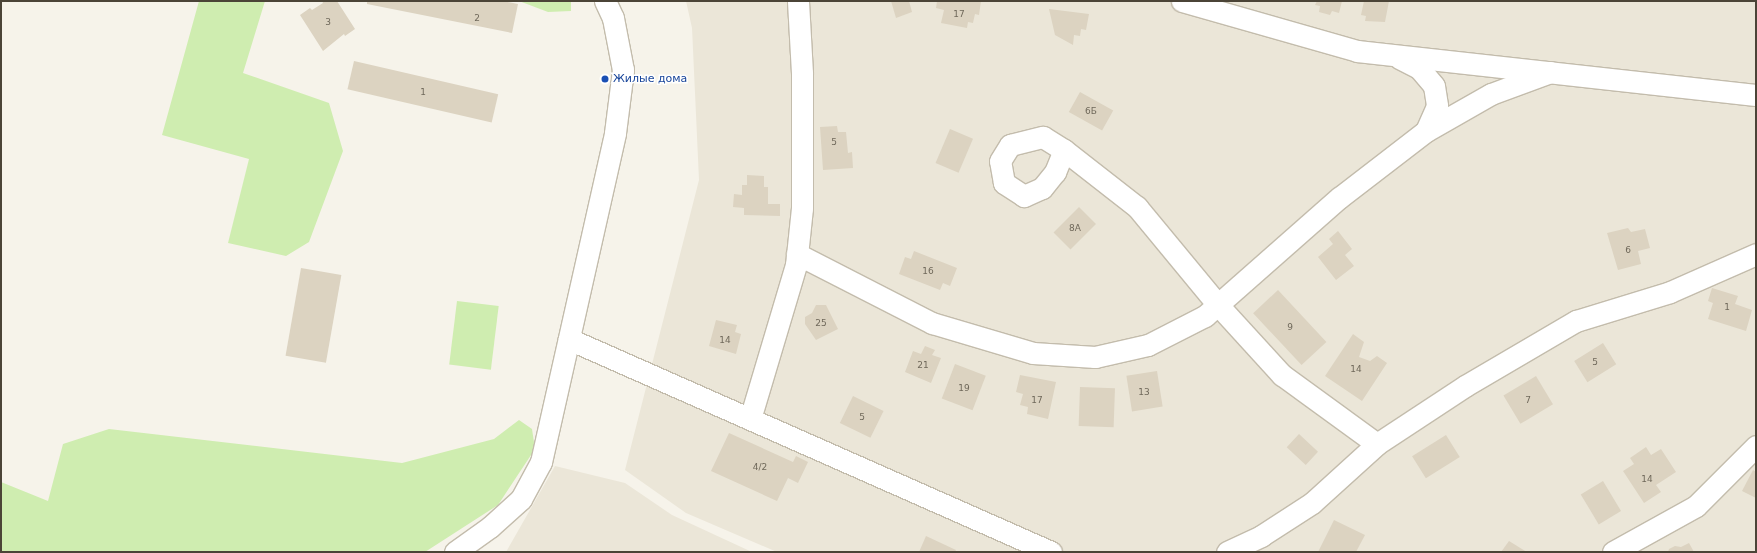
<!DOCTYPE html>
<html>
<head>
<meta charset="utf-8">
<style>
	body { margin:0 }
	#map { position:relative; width:1757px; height:553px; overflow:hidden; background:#f6f3ea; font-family:"DejaVu Sans",sans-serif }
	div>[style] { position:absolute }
	.residential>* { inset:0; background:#ebe6d8 }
	.green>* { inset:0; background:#cfedb0; transform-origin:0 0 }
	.building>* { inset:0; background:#dcd3c1; transform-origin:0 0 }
	.roads { filter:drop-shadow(1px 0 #c3bcac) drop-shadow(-1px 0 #c3bcac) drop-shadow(0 1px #c3bcac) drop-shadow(0 -1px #c3bcac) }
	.minor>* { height:21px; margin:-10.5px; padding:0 10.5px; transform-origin:10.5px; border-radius:10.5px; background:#fff }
	.dots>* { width:11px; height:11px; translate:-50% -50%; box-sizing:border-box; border:2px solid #fff; border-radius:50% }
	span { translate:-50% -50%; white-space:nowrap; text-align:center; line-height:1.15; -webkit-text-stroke:3px #fff; paint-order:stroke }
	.number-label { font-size:9px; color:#6f685a }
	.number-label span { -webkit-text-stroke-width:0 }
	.transit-label { font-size:11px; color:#164399 }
	.left { translate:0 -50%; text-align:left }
	.frame { position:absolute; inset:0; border:2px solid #4b4437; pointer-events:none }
</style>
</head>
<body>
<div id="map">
	<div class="residential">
		<div style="clip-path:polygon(686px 1px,1756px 1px,1756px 552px,777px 552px,686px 513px,625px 470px,699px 180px,692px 28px)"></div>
		<div style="clip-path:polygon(555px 466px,625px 483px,672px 515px,752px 552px,506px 552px)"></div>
	</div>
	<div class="green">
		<div style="clip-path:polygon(199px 1px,265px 1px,243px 73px,329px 103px,343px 151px,309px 242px,286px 256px,228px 243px,249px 159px,162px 135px)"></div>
		<div style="clip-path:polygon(519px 1px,571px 1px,571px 11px,548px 12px)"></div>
		<div style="left:457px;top:301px;width:42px;height:64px;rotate:7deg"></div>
		<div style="clip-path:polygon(519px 420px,532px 429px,535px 449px,498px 505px,425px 552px,1px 552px,1px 482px,48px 501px,63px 444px,109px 429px,402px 463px,494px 439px)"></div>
	</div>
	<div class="building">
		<div style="clip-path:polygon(322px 1px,337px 1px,355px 29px,345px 36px,344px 34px,323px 51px,300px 15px,310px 8px,312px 10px,323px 3px)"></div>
		<div style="clip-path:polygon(367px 1px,503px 1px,518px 4px,512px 33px,367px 4px)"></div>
		<div style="clip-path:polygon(891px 1px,909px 1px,912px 12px,896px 18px)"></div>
		<div style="clip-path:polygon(937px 1px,981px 1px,979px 15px,975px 14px,973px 23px,968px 22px,967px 28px,941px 23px,944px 10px,936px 8px)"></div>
		<div style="clip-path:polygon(1317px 1px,1342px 1px,1339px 13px,1332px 11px,1330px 15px,1319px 12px,1320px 6px,1315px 5px)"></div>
		<div style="clip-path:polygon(1364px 1px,1389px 1px,1385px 22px,1365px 21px,1366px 16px,1361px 15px)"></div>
		<div style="clip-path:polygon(1049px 9px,1089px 14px,1086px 30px,1081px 29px,1080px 36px,1074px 35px,1073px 45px,1055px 35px)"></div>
		<div style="left:354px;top:61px;width:148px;height:29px;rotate:13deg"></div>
		<div style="left:1080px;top:92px;width:38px;height:23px;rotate:29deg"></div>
		<div style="clip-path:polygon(837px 126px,838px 132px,846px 132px,848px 153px,852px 152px,853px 168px,823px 170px,820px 127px)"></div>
		<div style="left:950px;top:129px;width:25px;height:37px;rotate:23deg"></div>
		<div style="clip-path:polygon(747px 175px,764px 176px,764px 187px,768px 187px,768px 204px,780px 204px,780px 216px,744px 215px,744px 208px,733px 207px,734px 194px,742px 195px,742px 185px,747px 185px)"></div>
		<div style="left:1079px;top:207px;width:24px;height:36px;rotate:45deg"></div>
		<div style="clip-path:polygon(1628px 228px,1631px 232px,1645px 229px,1650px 248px,1638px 251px,1641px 264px,1618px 270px,1607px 233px)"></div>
		<div style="clip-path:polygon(1338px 231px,1352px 249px,1345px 255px,1354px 266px,1336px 280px,1318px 257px,1333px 244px,1329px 239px)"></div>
		<div style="clip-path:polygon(914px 251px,957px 268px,950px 286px,943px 283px,940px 290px,899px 274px,905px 257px,911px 259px)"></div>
		<div style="left:301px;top:268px;width:41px;height:89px;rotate:10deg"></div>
		<div style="clip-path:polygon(1712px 288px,1738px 296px,1735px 304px,1752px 310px,1746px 331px,1708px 319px,1713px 303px,1708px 301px)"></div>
		<div style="left:1278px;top:290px;width:71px;height:34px;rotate:47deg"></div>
		<div style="clip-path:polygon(816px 305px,826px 305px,838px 329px,816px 340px,805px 324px,805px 317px,812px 313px)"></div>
		<div style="clip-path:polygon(716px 320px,737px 325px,735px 332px,741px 334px,736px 354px,709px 346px)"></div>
		<div style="clip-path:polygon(1353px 334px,1364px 342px,1359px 357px,1370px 361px,1377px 356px,1387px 363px,1362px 401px,1325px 376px)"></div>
		<div style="left:1603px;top:343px;width:25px;height:34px;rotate:58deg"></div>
		<div style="clip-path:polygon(925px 346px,935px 350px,932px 355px,941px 358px,931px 383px,905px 372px,913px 351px,921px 354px)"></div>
		<div style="left:955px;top:364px;width:33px;height:37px;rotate:21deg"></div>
		<div style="left:1157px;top:371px;width:36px;height:31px;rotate:81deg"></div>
		<div style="clip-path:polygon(1020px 375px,1056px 382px,1048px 419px,1027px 414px,1028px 407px,1020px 405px,1023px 394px,1016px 392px)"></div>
		<div style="left:1536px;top:376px;width:33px;height:38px;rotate:59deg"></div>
		<div style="left:1080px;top:387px;width:35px;height:39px;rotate:2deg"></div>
		<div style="left:853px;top:396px;width:34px;height:30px;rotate:26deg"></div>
		<div style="clip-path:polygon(729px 433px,793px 462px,796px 456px,808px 462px,798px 483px,788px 478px,777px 501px,711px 471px)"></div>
		<div style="left:1299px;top:434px;width:26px;height:18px;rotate:43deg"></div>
		<div style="left:1446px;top:435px;width:26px;height:40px;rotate:58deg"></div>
		<div style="clip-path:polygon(1646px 447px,1651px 455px,1661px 449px,1676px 472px,1656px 485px,1661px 492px,1644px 503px,1623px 471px,1634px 464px,1630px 458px)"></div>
		<div style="clip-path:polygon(1753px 470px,1756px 472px,1756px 498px,1742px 491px)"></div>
		<div style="left:1603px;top:481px;width:35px;height:26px;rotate:59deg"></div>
		<div style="clip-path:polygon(1334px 520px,1365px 535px,1356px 552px,1318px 552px)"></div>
		<div style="clip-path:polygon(926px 536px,956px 550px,955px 552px,919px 552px)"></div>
		<div style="clip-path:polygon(1509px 541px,1527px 552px,1501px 552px)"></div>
		<div style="clip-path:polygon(1689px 543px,1694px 552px,1668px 552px,1669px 549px,1675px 546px,1681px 547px)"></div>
	</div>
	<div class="roads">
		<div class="minor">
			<div style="left:1182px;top:1px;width:182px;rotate:15.9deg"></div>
			<div style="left:1357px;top:51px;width:401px;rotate:6.3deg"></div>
			<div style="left:1399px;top:58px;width:22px;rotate:27deg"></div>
			<div style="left:1419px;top:68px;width:23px;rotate:50deg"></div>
			<div style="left:1434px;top:86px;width:20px;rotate:81deg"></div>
			<div style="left:1437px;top:106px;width:27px;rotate:114deg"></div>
			<div style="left:1064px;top:150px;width:24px;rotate:112deg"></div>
			<div style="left:1055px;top:172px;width:21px;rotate:129deg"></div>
			<div style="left:1042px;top:188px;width:20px;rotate:156deg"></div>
			<div style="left:1024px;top:196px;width:24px;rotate:-147deg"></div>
			<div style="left:1004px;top:183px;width:22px;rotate:-100deg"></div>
			<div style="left:1000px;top:161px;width:19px;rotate:-58deg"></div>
			<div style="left:1010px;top:145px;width:34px;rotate:-14deg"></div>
			<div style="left:1043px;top:137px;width:25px;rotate:32deg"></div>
			<div style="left:1064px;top:150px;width:93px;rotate:38deg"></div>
			<div style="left:1137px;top:207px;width:127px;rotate:50.4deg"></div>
			<div style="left:1218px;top:305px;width:95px;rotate:47.6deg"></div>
			<div style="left:1282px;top:375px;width:117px;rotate:36deg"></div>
			<div style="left:797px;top:254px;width:152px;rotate:27.1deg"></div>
			<div style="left:932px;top:323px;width:105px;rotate:16.5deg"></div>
			<div style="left:1033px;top:353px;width:62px;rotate:3.7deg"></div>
			<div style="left:1095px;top:357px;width:54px;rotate:-12.8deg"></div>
			<div style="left:1148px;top:345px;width:64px;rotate:-27deg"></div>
			<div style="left:1205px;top:316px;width:179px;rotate:-41.4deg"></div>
			<div style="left:1339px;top:198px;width:110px;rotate:-37.6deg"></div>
			<div style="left:1426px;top:131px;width:75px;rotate:-29.6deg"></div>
			<div style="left:1491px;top:94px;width:63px;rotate:-20.4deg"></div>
			<div style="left:569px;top:339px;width:527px;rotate:23.84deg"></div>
			<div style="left:750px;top:419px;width:161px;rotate:-73.4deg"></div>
			<div style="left:796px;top:265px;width:57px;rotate:-84deg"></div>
			<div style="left:802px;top:208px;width:135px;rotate:-90deg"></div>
			<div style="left:802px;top:73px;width:72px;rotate:-93.2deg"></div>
			<div style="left:455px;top:552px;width:43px;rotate:-35.5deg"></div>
			<div style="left:490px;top:527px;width:42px;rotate:-42.1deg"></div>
			<div style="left:521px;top:499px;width:42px;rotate:-61.6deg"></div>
			<div style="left:541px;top:462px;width:337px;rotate:-77.3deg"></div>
			<div style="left:615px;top:133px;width:64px;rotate:-82.8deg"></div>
			<div style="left:623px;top:70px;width:53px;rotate:-100.9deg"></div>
			<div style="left:613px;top:18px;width:19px;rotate:-115deg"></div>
			<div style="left:1227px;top:552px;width:38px;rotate:-25deg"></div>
			<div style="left:1261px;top:536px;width:61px;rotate:-32.9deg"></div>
			<div style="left:1312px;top:503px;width:88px;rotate:-42.2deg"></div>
			<div style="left:1377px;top:444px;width:105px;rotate:-33.4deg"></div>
			<div style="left:1465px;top:386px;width:129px;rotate:-30.4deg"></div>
			<div style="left:1576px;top:321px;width:98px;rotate:-17.1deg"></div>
			<div style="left:1670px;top:292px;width:94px;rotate:-23.8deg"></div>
			<div style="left:1613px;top:552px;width:95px;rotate:-29deg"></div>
			<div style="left:1696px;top:506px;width:85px;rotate:-45deg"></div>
		</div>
	</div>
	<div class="dots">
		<div style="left:605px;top:79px;background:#1a4fb4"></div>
	</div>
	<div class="number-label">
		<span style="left:959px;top:14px">17</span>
		<span style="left:477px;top:18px">2</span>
		<span style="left:328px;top:22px">3</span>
		<span style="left:423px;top:92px">1</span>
		<span style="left:1091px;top:111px">6Б</span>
		<span style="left:834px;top:142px">5</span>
		<span style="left:1075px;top:228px">8А</span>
		<span style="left:1628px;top:250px">6</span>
		<span style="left:928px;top:271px">16</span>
		<span style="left:1727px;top:307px">1</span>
		<span style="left:821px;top:323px">25</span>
		<span style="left:1290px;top:327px">9</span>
		<span style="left:725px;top:340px">14</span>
		<span style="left:1595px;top:362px">5</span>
		<span style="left:923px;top:365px">21</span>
		<span style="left:1356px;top:369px">14</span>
		<span style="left:964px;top:388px">19</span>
		<span style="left:1144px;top:392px">13</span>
		<span style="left:1037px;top:400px">17</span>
		<span style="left:1528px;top:400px">7</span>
		<span style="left:862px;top:417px">5</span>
		<span style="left:760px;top:467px">4/2</span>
		<span style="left:1647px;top:479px">14</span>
	</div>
	<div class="transit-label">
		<span class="left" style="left:613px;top:79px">Жилые дома</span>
	</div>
	<div class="frame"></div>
</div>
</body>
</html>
